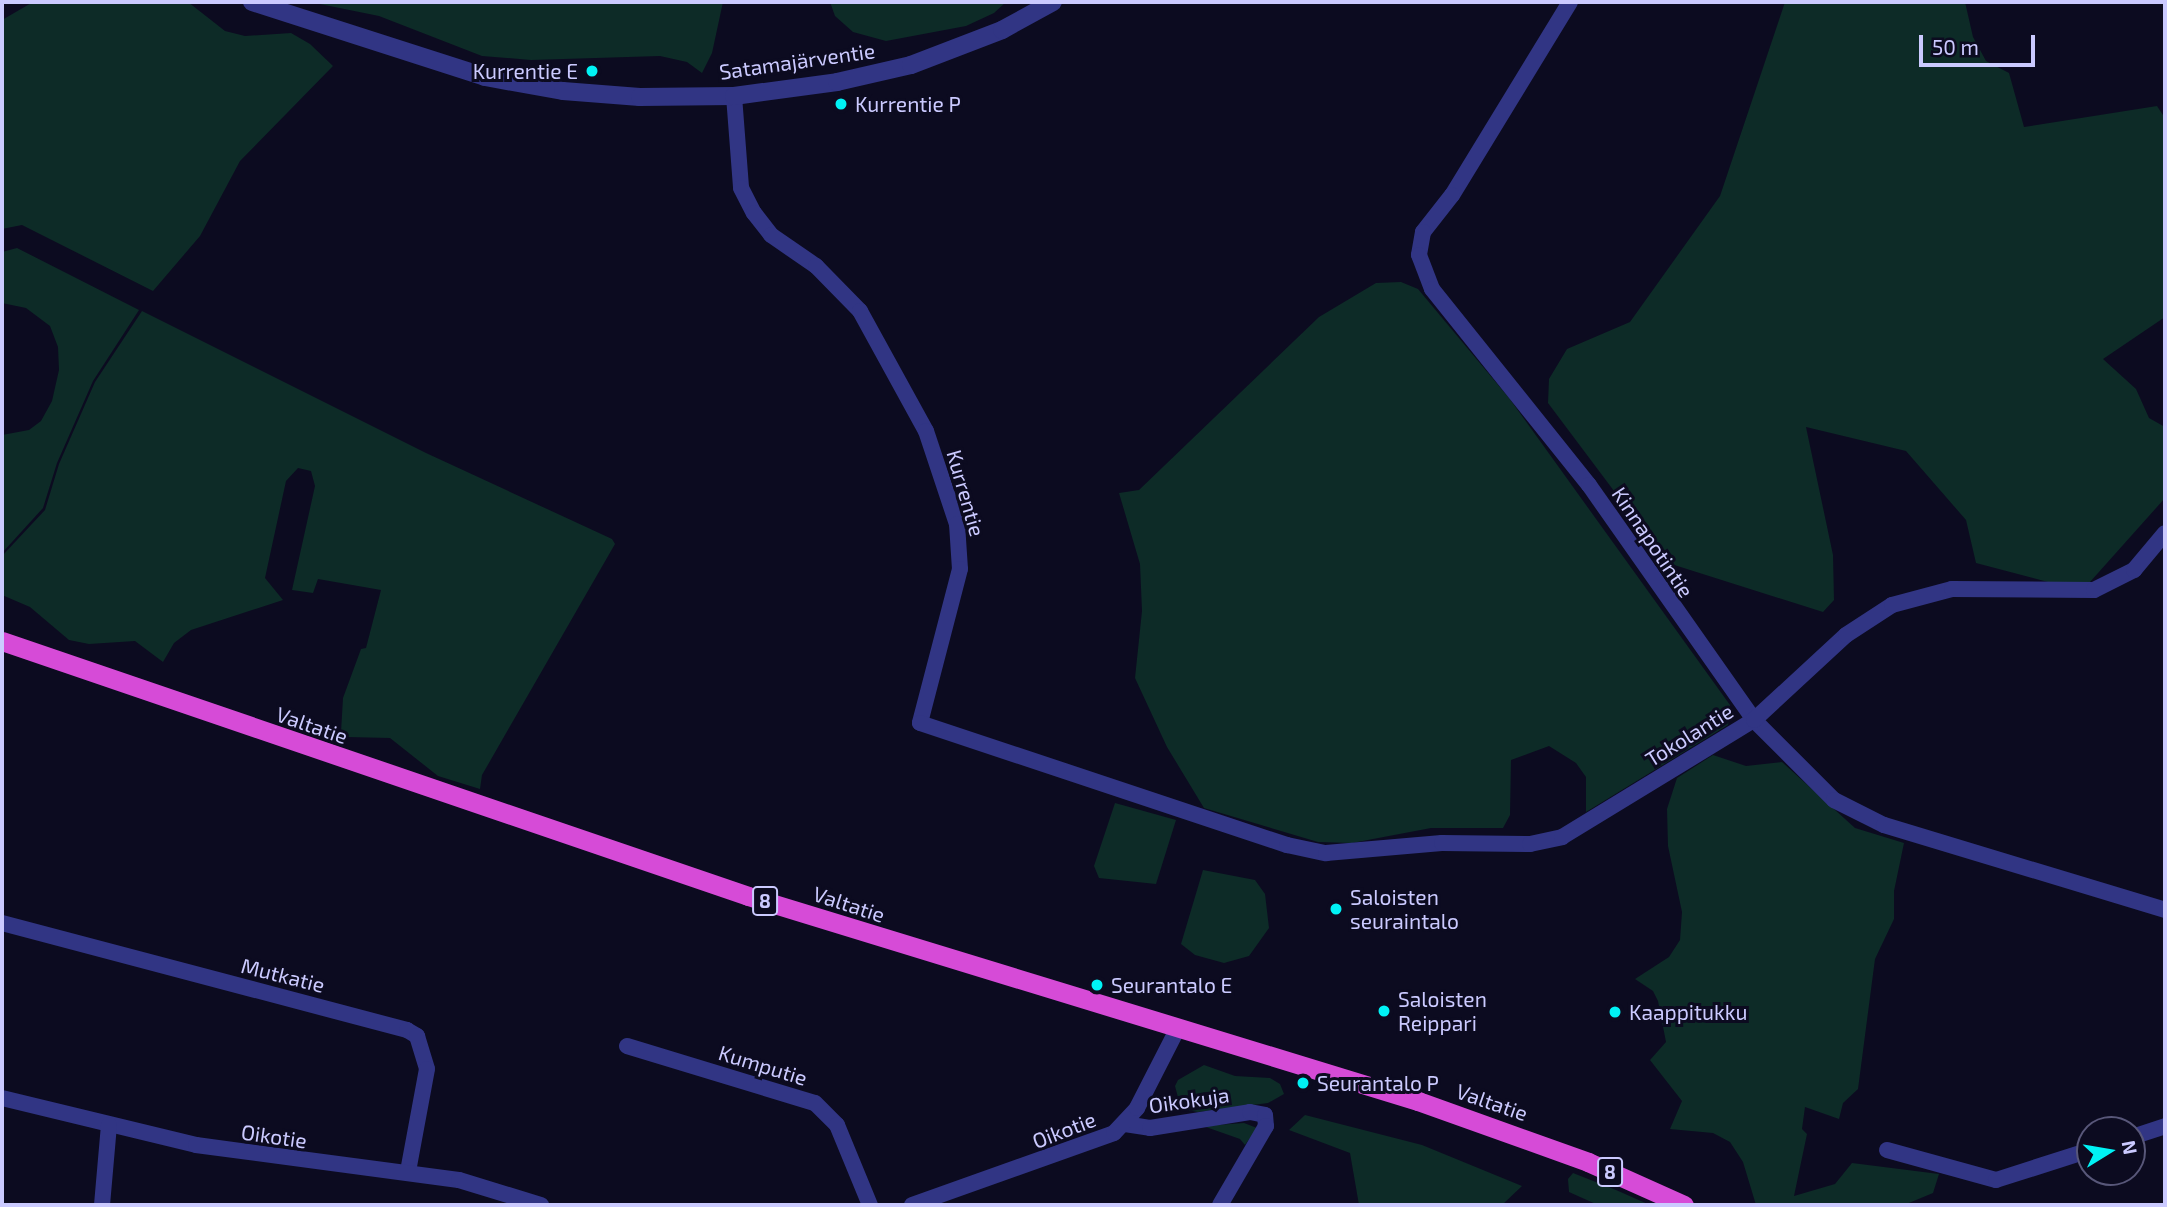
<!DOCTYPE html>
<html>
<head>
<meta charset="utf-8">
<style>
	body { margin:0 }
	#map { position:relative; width:2167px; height:1207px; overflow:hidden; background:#0c0b20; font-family:"Exo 2",sans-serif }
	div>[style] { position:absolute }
	.green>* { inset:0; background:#0d2b27 }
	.minor>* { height:16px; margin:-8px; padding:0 8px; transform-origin:8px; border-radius:8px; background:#313584 }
	.tertiary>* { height:18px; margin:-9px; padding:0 9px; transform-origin:9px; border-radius:9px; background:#313584 }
	.trunk>* { height:19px; margin:-9.5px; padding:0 9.5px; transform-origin:9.5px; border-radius:9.5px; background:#d64bd7 }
	.dots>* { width:19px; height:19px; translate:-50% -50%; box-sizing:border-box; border:4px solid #0c0b20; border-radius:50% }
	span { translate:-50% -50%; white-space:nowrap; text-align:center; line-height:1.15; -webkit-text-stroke:6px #0c0b20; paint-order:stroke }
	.shield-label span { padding:2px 5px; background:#0c0b20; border:2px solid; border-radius:5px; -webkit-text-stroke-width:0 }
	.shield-label { font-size:19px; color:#cbcaff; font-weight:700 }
	.street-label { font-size:21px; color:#cbcaff }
	.poi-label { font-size:21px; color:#cbcaff }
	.right { translate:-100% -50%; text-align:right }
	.left { translate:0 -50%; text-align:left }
	.frame { position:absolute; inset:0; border:4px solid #cbcaff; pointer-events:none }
	.north { position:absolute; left:2076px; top:1116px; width:70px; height:70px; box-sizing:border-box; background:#0c0b20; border:2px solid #585779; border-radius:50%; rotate:79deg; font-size:19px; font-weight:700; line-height:28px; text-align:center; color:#cbcaff }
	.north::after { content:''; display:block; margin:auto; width:24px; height:32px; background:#00f2f5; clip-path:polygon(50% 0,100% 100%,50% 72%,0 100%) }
	.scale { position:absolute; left:1919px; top:35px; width:116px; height:32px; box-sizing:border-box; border:4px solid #cbcaff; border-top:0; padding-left:9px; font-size:21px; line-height:24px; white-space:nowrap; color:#cbcaff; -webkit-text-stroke:5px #0c0b20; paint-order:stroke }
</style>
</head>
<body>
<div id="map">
	<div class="green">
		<div style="clip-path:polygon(33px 2px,188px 2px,225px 31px,245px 36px,291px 33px,310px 44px,333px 66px,240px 161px,200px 236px,153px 291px,22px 225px,2px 229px,2px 20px)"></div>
		<div style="clip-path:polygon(310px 2px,723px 2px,712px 53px,702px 73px,687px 62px,660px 56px,531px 60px,482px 56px,379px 16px)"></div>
		<div style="clip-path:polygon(830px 2px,1006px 2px,994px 13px,966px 26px,886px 41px,853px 32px,835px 16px)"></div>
		<div style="clip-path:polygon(1785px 2px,1965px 2px,1973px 37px,1986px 61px,2009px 73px,2024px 127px,2157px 106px,2165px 118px,2165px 317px,2103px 359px,2136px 389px,2149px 418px,2165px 427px,2165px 498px,2090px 582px,2063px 586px,1976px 563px,1966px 520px,1906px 451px,1806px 427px,1833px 555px,1834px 600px,1823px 612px,1668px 563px,1548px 403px,1549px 379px,1567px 349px,1630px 322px,1720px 196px)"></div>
		<div style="clip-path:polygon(17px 248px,139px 310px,93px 381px,57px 463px,43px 508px,2px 553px,2px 435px,29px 430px,41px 421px,52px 401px,59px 370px,58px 347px,50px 326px,26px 308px,2px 303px,2px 252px)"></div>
		<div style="clip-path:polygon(1401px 282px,1418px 289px,1509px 398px,1730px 705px,1730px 714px,1728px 725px,1586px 812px,1586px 777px,1576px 763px,1549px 746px,1511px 760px,1510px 815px,1503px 828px,1431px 828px,1352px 843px,1318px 842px,1204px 808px,1167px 747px,1135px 678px,1142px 611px,1140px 564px,1119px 493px,1139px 490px,1319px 317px,1376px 283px)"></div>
		<div style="clip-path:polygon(142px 311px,426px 453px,612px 539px,615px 544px,482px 775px,480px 789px,438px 776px,390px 738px,347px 737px,341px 732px,343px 698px,361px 649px,366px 648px,381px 590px,318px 579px,313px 593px,292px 590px,315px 486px,311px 471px,298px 468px,286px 481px,265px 578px,283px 600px,191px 630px,174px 643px,163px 662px,135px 641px,89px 644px,69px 640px,30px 607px,2px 595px,2px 556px,45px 510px,59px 464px,95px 382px)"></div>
		<div style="clip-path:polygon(1713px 755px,1746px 766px,1782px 762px,1855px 828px,1904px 843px,1894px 891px,1894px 919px,1875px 959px,1858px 1089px,1843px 1103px,1839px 1119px,1805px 1107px,1802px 1129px,1807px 1134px,1794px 1196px,1835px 1184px,1852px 1163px,1939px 1174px,1933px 1193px,1904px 1205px,1756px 1205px,1743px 1162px,1730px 1142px,1713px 1133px,1670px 1129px,1682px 1101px,1650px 1060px,1666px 1042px,1658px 1001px,1653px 991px,1635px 979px,1669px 957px,1680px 940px,1682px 912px,1668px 846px,1667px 809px,1677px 778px)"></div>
		<div style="clip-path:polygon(1115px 803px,1176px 820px,1156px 884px,1099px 878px,1094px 866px)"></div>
		<div style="clip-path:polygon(1203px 870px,1255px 880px,1265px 894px,1269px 928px,1249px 956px,1224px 963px,1195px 955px,1181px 944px)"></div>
		<div style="clip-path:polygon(1204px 1065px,1235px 1076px,1270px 1078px,1280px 1084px,1284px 1094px,1268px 1103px,1198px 1112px,1181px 1109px,1175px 1086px,1178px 1080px)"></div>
		<div style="clip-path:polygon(1305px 1115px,1422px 1145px,1522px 1186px,1502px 1205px,1359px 1205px,1350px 1153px,1289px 1130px)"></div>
		<div style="clip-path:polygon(1244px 1123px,1257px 1128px,1245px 1145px,1240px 1139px,1203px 1126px)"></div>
		<div style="clip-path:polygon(1573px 1173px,1616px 1190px,1650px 1205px,1598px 1205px,1569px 1192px,1568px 1179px)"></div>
	</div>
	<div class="minor">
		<div style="left:1570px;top:2px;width:226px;rotate:121.4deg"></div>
		<div style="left:1452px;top:195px;width:47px;rotate:128.1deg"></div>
		<div style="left:1423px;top:232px;width:23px;rotate:100deg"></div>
		<div style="left:1419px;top:255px;width:36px;rotate:69deg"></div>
		<div style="left:1432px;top:289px;width:251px;rotate:51.3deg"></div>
		<div style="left:1589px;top:485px;width:287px;rotate:54.9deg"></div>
		<div style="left:1754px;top:720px;width:113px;rotate:45deg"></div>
		<div style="left:1834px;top:800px;width:56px;rotate:26.6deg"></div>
		<div style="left:1884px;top:825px;width:294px;rotate:16.8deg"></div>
		<div style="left:734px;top:96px;width:92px;rotate:85.6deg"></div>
		<div style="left:741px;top:188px;width:28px;rotate:63deg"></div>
		<div style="left:754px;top:213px;width:28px;rotate:52deg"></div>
		<div style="left:771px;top:235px;width:55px;rotate:34.6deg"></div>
		<div style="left:816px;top:266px;width:63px;rotate:45.6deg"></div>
		<div style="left:860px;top:311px;width:137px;rotate:61.2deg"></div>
		<div style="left:926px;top:431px;width:98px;rotate:71.6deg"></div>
		<div style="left:957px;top:524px;width:45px;rotate:86.2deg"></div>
		<div style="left:960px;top:569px;width:159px;rotate:104.6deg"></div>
		<div style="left:920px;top:723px;width:387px;rotate:18.4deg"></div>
		<div style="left:1287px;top:845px;width:40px;rotate:12deg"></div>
		<div style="left:1326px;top:853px;width:116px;rotate:-4.9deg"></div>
		<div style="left:1442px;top:843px;width:88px;rotate:0.7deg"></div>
		<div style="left:1530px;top:844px;width:33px;rotate:-12deg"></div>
		<div style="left:1562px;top:837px;width:225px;rotate:-31.4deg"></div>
		<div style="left:1754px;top:720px;width:125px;rotate:-42.7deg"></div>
		<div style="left:1846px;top:635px;width:55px;rotate:-33.1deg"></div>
		<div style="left:1892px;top:605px;width:62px;rotate:-14.9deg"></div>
		<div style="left:1952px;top:589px;width:142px;rotate:0.4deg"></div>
		<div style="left:2094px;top:590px;width:45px;rotate:-26.6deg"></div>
		<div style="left:2134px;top:570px;width:48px;rotate:-50deg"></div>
		<div style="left:2px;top:923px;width:419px;rotate:14.8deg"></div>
		<div style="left:407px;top:1030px;width:12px;rotate:31deg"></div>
		<div style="left:417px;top:1036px;width:34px;rotate:73deg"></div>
		<div style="left:427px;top:1069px;width:105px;rotate:100.5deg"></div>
		<div style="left:627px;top:1046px;width:196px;rotate:16.9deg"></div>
		<div style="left:815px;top:1103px;width:31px;rotate:45deg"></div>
		<div style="left:837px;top:1125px;width:87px;rotate:67.6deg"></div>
		<div style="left:2px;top:1098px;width:200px;rotate:13.6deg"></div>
		<div style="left:196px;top:1145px;width:265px;rotate:7.6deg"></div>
		<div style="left:459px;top:1180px;width:86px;rotate:17deg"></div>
		<div style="left:1125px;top:1124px;width:25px;rotate:9deg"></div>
		<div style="left:1150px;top:1128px;width:101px;rotate:-9.1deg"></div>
		<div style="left:1250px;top:1112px;width:15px;rotate:11deg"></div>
		<div style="left:1265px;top:1115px;width:11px;rotate:85deg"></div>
		<div style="left:1266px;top:1126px;width:91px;rotate:120.2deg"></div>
		<div style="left:2132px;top:1137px;width:35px;rotate:-18deg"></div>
		<div style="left:1887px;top:1150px;width:113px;rotate:15.4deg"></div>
		<div style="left:1996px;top:1180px;width:99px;rotate:-17.7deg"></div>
		<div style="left:102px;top:1205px;width:80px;rotate:-85deg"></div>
		<div style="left:912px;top:1205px;width:214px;rotate:-19.6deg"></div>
		<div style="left:1114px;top:1133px;width:34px;rotate:-47deg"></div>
		<div style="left:1137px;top:1108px;width:90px;rotate:-62.9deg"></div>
	</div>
	<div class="tertiary">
		<div style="left:252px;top:2px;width:245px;rotate:17.8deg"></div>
		<div style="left:485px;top:77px;width:79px;rotate:10.2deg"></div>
		<div style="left:563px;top:91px;width:77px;rotate:4.5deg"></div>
		<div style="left:640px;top:97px;width:94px;rotate:-0.6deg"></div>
		<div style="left:734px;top:96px;width:104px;rotate:-7.7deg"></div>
		<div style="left:837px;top:82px;width:76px;rotate:-12.9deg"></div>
		<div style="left:911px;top:65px;width:97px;rotate:-21deg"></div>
		<div style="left:1002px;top:30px;width:58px;rotate:-28.8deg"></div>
	</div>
	<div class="trunk">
		<div style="left:2px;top:641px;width:788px;rotate:18.87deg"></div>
		<div style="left:748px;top:896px;width:701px;rotate:17.01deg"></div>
		<div style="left:1418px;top:1101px;width:181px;rotate:19.7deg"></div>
		<div style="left:1588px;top:1162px;width:105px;rotate:24.1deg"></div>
	</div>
	<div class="dots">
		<div style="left:592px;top:71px;background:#00f2f5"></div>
		<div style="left:841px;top:104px;background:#00f2f5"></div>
		<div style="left:1336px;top:909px;background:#00f2f5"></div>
		<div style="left:1097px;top:985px;background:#00f2f5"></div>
		<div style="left:1384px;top:1011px;background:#00f2f5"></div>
		<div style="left:1615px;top:1012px;background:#00f2f5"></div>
		<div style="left:1303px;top:1083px;background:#00f2f5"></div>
	</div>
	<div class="shield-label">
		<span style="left:765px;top:901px">8</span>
		<span style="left:1610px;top:1172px">8</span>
	</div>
	<div class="street-label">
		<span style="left:797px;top:61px;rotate:-8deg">Satamajärventie</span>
		<span style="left:966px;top:493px;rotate:74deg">Kurrentie</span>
		<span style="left:1653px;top:542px;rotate:56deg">Kinnapotintie</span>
		<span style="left:312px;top:725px;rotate:19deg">Valtatie</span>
		<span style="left:1689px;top:735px;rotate:-32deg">Tokolantie</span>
		<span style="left:849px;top:904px;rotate:18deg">Valtatie</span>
		<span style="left:283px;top:975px;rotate:14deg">Mutkatie</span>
		<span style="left:763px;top:1065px;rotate:17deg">Kumputie</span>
		<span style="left:1189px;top:1100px;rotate:-8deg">Oikokuja</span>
		<span style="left:1492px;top:1102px;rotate:19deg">Valtatie</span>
		<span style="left:1064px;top:1130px;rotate:-21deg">Oikotie</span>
		<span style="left:274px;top:1136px;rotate:8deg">Oikotie</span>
	</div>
	<div class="poi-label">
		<span class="right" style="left:578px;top:71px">Kurrentie E</span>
		<span class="left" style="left:855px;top:104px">Kurrentie P</span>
		<span class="left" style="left:1350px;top:909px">Saloisten<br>seuraintalo</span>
		<span class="left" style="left:1111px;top:985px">Seurantalo E</span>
		<span class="left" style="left:1398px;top:1011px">Saloisten<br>Reippari</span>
		<span class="left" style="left:1629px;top:1012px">Kaappitukku</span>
		<span class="left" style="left:1317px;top:1083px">Seurantalo P</span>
	</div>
	<div class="frame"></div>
	<div class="north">N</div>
	<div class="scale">50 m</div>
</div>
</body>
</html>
